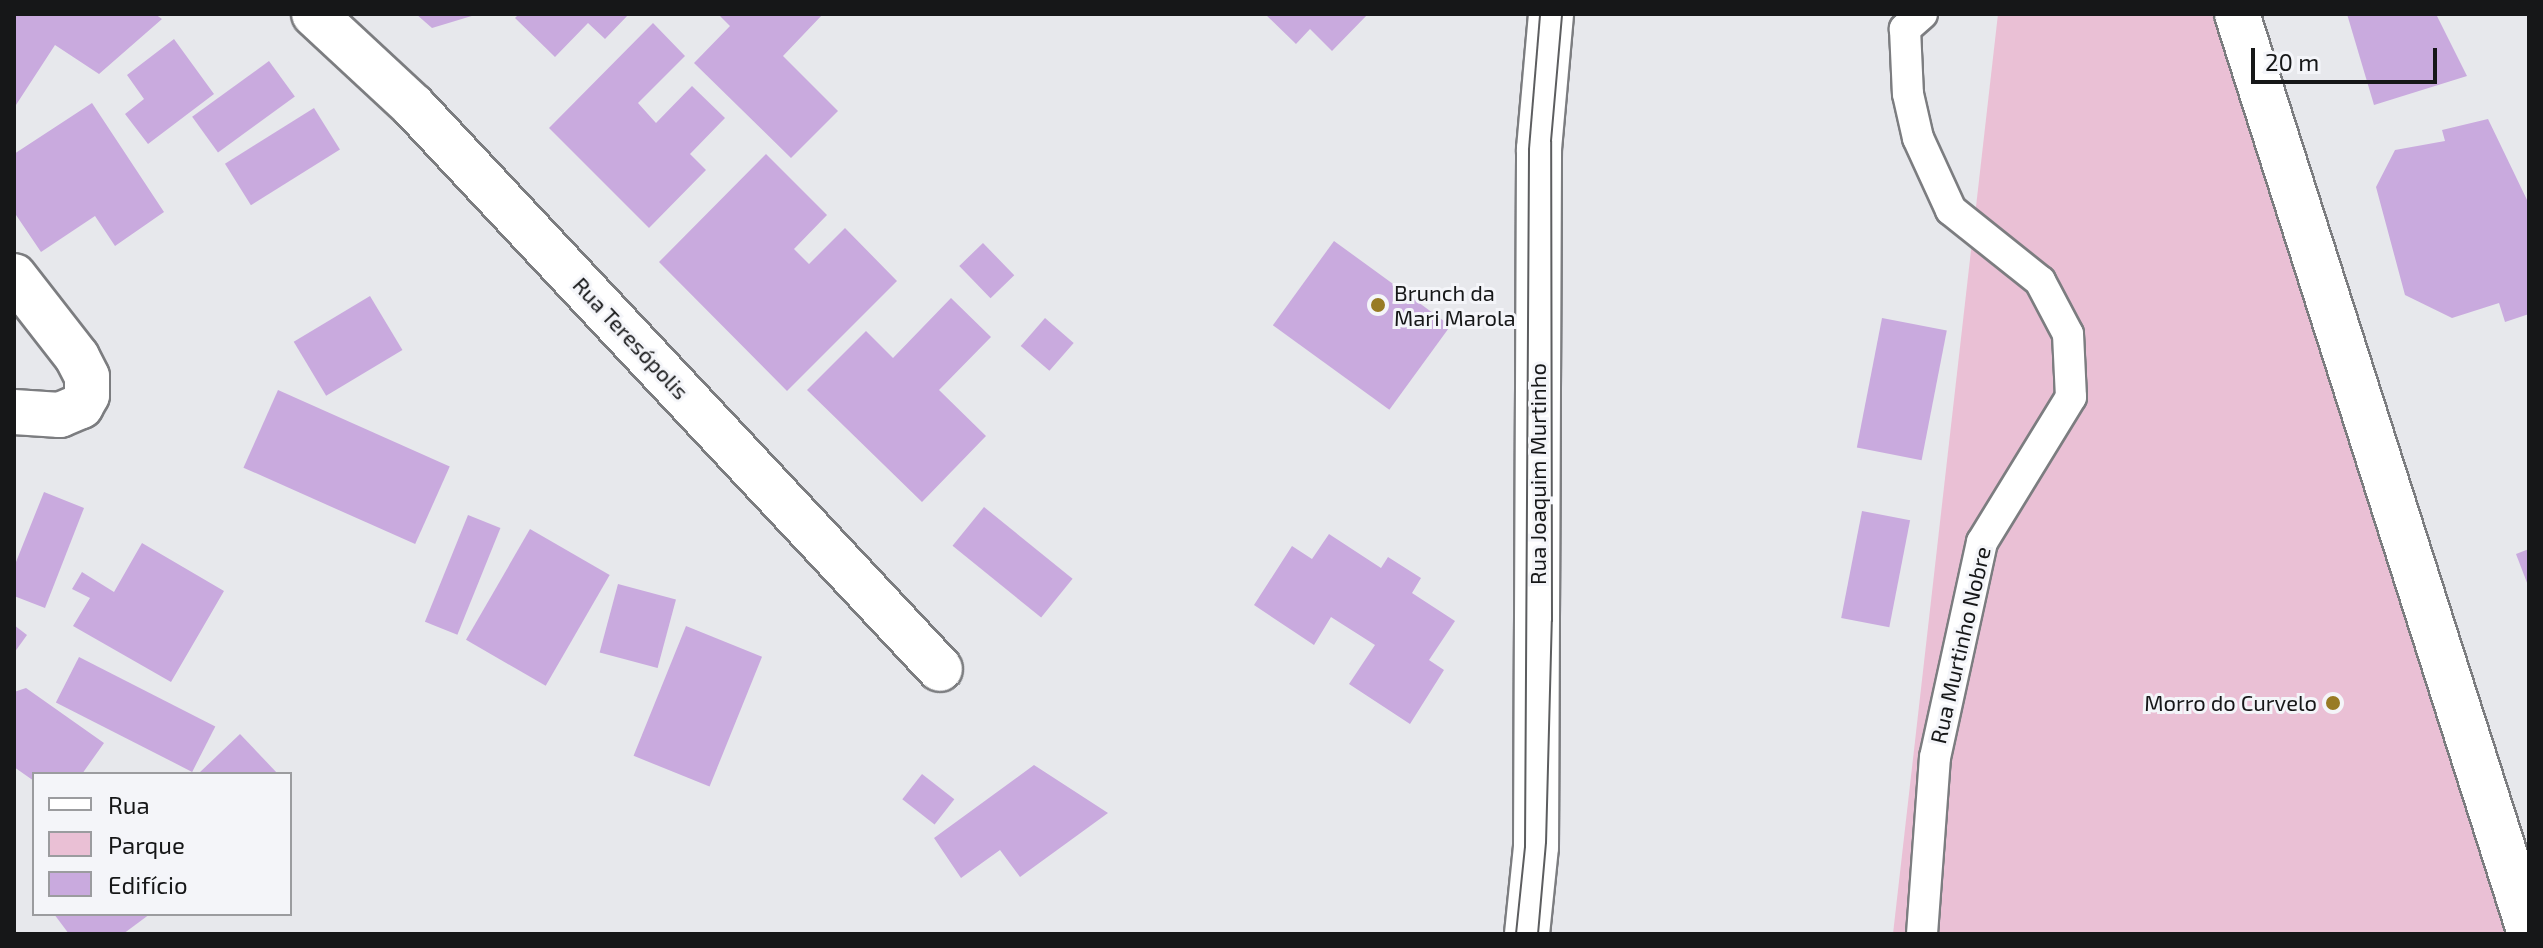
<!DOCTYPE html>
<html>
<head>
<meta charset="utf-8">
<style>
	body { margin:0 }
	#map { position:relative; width:2543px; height:948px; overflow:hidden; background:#e7e8ec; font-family:"Exo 2",sans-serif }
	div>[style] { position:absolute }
	.green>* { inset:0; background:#eac0d5 }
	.building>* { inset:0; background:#c9aade; transform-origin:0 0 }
	.roads { filter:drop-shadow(2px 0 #7c7d80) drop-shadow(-2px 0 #7c7d80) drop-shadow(0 2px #7c7d80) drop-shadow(0 -2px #7c7d80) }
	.service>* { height:30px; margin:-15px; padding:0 15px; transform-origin:15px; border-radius:15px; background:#fff }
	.minor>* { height:44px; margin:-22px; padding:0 22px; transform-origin:22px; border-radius:22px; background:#fff }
	.tertiary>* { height:44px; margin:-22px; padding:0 22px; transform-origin:22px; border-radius:22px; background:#fff }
	.tram>* { height:2px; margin:-1px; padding:0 1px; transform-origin:1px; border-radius:1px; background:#5c5d5f }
	.dots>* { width:22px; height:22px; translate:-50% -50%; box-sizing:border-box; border:4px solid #f4f5f9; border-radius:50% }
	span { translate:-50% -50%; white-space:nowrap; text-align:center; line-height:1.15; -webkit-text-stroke:6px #f4f5f9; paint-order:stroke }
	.poi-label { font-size:22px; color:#161718 }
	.left { translate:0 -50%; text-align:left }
	.right { translate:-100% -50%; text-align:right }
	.street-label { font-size:22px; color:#161718 }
	.frame { position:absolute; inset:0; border:16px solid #161718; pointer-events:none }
	.legend { position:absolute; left:32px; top:772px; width:260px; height:144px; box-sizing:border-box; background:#f4f5f9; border:2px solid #9b9c9f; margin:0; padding:10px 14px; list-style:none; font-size:24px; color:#161718 }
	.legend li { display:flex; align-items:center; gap:16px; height:40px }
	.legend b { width:40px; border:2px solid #9b9c9f }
	.scale { position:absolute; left:2251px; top:48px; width:186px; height:36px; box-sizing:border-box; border:4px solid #161718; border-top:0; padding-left:10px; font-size:24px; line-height:28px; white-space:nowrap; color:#161718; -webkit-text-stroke:6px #f4f5f9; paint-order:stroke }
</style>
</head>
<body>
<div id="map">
	<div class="green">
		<div style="clip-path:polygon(1998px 14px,2229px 14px,2520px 934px,1893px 934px)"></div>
	</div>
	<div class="building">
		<div style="clip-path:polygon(14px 14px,155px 14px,162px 19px,99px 74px,55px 45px,14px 108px)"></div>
		<div style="clip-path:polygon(416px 14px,475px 14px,475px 15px,432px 28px)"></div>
		<div style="clip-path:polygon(519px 14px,629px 14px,605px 39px,588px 23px,555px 57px,515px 18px)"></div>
		<div style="clip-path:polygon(718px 14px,823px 14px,783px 56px,838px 111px,791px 158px,694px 63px,730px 26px)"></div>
		<div style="clip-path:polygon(1265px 14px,1368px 14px,1332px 51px,1310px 29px,1296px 44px)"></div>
		<div style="clip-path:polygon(2347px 14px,2436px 14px,2467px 76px,2374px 105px)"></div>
		<div style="clip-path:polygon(653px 23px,685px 56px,638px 103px,656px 123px,692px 86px,725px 118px,690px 154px,706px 170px,649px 228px,549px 128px)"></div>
		<div style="clip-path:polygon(174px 39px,214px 94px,148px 144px,125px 114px,144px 99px,127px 75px)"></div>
		<div style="left:269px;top:61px;width:44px;height:95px;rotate:54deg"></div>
		<div style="clip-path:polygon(92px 103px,164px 212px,115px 246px,95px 216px,41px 252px,14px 212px,14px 154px)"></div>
		<div style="left:314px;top:108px;width:49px;height:105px;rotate:58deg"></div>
		<div style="clip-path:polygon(2488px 119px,2529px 204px,2529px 314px,2505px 322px,2499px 303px,2452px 318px,2405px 295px,2376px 187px,2395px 150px,2445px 141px,2442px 130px)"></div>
		<div style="clip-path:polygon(766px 154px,827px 215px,794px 249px,809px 264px,845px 228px,897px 281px,787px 391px,659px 262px)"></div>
		<div style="left:1334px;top:241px;width:144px;height:104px;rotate:36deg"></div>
		<div style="left:983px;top:243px;width:45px;height:33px;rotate:46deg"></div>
		<div style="left:370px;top:296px;width:63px;height:89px;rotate:59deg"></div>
		<div style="clip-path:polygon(951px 298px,991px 337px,939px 390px,986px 436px,922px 502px,807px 390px,866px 331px,893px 358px)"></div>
		<div style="left:1045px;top:318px;width:38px;height:37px;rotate:41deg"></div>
		<div style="left:1882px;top:318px;width:66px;height:132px;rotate:11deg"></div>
		<div style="left:278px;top:390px;width:188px;height:85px;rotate:24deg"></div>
		<div style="clip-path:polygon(44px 492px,84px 508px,45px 608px,14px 596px,14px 567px)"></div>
		<div style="left:984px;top:507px;width:114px;height:50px;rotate:39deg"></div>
		<div style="left:1862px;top:511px;width:49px;height:109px;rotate:11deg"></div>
		<div style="left:468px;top:515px;width:35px;height:115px;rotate:22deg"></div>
		<div style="left:530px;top:529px;width:92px;height:128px;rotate:30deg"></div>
		<div style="clip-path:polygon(1329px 534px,1381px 568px,1388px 557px,1421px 578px,1412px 593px,1455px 621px,1429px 660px,1444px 670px,1410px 724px,1349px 684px,1375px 645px,1331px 617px,1314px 645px,1254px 605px,1292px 546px,1312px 559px)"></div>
		<div style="clip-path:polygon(142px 543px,224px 591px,171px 682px,73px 626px,90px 598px,72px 589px,82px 572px,114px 592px)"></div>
		<div style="clip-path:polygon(2529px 549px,2529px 588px,2516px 554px)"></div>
		<div style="left:618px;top:584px;width:60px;height:71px;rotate:15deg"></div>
		<div style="clip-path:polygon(14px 625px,27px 635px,14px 653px)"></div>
		<div style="left:686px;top:626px;width:82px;height:140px;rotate:22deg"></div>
		<div style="left:79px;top:657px;width:153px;height:51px;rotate:27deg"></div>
		<div style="clip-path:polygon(26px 688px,104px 743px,82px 774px,34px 774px,34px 781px,14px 767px,14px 692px)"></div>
		<div style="clip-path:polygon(240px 734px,278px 774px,198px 774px)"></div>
		<div style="clip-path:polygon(1034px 765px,1108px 813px,1020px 877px,1000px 850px,961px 878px,934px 838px)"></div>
		<div style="left:922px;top:774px;width:41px;height:32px;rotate:38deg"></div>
		<div style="clip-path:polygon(54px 914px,150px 914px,123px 934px,69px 934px)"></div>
	</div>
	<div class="roads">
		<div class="service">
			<div style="left:1922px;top:14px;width:23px;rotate:139deg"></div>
			<div style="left:1905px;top:29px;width:65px;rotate:87.4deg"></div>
			<div style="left:1908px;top:94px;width:45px;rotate:77.2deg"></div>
			<div style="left:1918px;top:138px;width:79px;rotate:65.4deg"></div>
			<div style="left:1951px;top:210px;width:114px;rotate:38.6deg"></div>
			<div style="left:2040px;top:281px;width:60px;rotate:62.2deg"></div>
			<div style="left:2068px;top:334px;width:63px;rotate:87.3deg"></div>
			<div style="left:2071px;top:397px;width:170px;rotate:121.5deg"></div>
			<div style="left:1982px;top:542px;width:220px;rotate:102.3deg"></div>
			<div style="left:1935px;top:757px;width:177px;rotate:94.2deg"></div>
		</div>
		<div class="minor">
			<div style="left:314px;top:14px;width:135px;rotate:42.9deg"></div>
			<div style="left:413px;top:106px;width:771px;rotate:46.89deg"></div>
			<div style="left:2237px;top:14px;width:961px;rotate:72.32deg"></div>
			<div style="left:14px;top:276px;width:103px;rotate:52.1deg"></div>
			<div style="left:77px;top:357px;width:22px;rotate:63deg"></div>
			<div style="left:87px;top:377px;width:18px;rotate:90deg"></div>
			<div style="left:87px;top:395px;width:13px;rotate:119deg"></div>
			<div style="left:81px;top:406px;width:23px;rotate:157deg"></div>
			<div style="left:60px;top:415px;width:46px;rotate:-176.3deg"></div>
		</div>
		<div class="tertiary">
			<div style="left:1527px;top:934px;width:87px;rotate:-84.1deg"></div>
			<div style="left:1536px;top:847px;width:698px;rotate:-89.75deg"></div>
			<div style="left:1539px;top:149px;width:136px;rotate:-84.9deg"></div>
		</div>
	</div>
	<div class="tram">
		<div style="left:1516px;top:934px;width:87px;rotate:-84.1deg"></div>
		<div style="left:1525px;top:847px;width:698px;rotate:-89.67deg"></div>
		<div style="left:1529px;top:149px;width:135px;rotate:-85.3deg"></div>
		<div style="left:1538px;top:934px;width:91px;rotate:-85deg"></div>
		<div style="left:1546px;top:843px;width:222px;rotate:-88.5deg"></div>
		<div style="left:1552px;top:621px;width:480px;rotate:-90.1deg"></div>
		<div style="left:1551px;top:141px;width:127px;rotate:-85deg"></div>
	</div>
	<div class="dots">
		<div style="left:1378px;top:305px;background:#987b24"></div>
		<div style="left:2333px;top:703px;background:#987b24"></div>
	</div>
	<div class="poi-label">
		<span class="left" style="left:1394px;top:305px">Brunch da<br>Mari Marola</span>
		<span class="right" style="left:2317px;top:703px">Morro do Curvelo</span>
	</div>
	<div class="street-label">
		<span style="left:631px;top:338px;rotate:47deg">Rua Teresópolis</span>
		<span style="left:1538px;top:474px;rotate:-90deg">Rua Joaquim Murtinho</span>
		<span style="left:1960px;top:645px;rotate:-77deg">Rua Murtinho Nobre</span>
	</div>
	<div class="frame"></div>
	<ul class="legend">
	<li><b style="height:10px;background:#fff"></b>Rua</li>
	<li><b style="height:22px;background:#eac0d5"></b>Parque</li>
	<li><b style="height:22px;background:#c9aade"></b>Edifício</li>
	</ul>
	<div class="scale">20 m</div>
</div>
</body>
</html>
